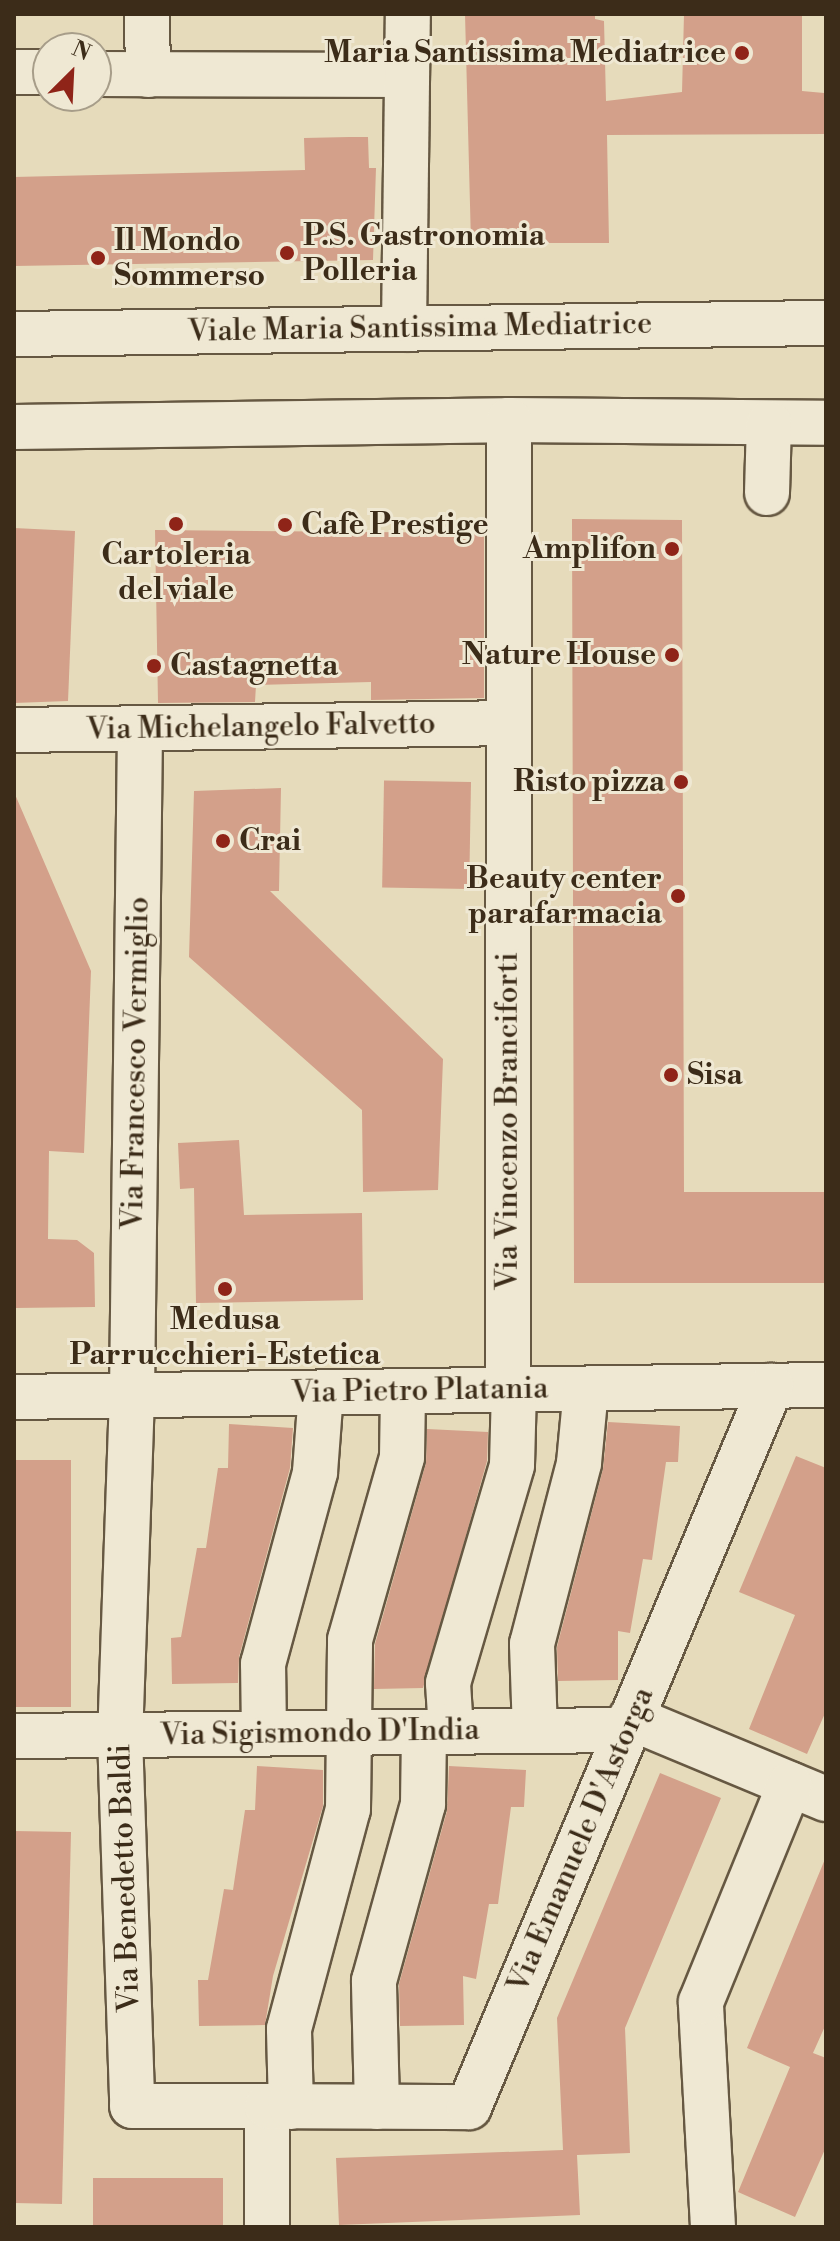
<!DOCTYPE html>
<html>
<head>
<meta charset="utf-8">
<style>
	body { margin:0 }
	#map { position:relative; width:840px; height:2241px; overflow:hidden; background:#e6dbbb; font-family:"Libre Bodoni",serif }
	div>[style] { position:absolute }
	.building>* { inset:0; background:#d3a08a; transform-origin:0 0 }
	.roads { filter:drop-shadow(2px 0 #665842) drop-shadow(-2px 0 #665842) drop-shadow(0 2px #665842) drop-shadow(0 -2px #665842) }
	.minor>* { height:44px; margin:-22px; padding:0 22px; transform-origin:22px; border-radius:22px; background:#efe8d3 }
	.dots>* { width:22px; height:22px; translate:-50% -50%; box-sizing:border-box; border:4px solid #efe8d3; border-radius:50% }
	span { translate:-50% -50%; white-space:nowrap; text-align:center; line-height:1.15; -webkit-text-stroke:6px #efe8d3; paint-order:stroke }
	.poi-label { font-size:30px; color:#3c2c19; font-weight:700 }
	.right { translate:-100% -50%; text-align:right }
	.left { translate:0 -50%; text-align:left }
	.street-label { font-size:30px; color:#3c2c19 }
	.frame { position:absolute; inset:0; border:16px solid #3c2c19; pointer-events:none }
	.north { position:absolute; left:32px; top:32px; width:80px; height:80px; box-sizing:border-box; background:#efe8d3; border:2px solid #a79d89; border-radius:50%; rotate:24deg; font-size:22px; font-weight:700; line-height:32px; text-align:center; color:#3c2c19 }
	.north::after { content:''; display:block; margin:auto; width:28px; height:36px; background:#8f2418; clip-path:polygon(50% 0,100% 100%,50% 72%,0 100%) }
</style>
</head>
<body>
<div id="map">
	<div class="building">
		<div style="clip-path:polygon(465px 14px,595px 14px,595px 19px,604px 21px,606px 101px,682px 92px,684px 14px,802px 14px,802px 91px,824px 93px,825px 134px,607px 135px,609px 243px,471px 243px)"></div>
		<div style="clip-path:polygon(349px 137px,368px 137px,369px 168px,376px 168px,373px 260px,14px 266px,14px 177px,305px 170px,304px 138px)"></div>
		<div style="clip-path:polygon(572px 519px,682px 520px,684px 1192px,826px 1192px,826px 1283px,574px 1283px)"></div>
		<div style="clip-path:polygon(14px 528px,75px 531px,68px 701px,14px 703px)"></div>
		<div style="clip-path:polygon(155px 530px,484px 533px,484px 698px,371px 700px,371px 682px,256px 685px,255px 702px,158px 703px)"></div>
		<div style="left:471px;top:782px;width:107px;height:87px;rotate:91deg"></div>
		<div style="clip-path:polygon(281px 788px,279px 891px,270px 891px,443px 1059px,438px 1190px,363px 1192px,362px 1110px,189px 957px,194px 791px)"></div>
		<div style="clip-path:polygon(14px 792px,91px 971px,84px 1153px,49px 1151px,48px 1239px,77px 1240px,94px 1253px,95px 1307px,14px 1308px)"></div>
		<div style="clip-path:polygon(239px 1140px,244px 1215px,362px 1213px,363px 1300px,196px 1303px,194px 1188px,180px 1189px,178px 1143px)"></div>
		<div style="clip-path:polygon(608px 1422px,680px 1426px,678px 1462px,666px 1462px,652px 1560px,643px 1559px,630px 1633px,618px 1631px,618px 1680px,558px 1681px,557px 1647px,603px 1469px)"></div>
		<div style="clip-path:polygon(229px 1424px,293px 1428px,290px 1468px,239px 1657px,238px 1683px,172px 1684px,171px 1638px,181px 1637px,197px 1548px,206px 1548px,218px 1468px,228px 1468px)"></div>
		<div style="clip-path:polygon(427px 1429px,488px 1432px,487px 1461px,423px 1688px,374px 1689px,375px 1644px,426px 1463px)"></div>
		<div style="clip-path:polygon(796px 1456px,826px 1468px,826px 1711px,807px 1754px,749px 1729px,795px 1615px,739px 1592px)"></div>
		<div style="left:14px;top:1460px;width:57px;height:247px"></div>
		<div style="clip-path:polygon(257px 1766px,323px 1770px,323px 1806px,273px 1976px,265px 2025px,199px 2026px,198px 1980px,208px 1980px,224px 1889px,233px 1890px,245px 1810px,255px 1810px)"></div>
		<div style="clip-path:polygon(449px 1766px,526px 1770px,524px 1807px,511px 1807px,498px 1904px,489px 1904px,476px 1979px,463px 1976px,464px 2025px,400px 2026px,399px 1984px,447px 1811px)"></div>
		<div style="clip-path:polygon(660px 1773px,721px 1798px,625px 2028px,630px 2153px,577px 2155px,580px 2215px,339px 2225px,336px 2158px,563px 2150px,557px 2018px)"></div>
		<div style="clip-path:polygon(14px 1831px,71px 1832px,62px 2204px,14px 2203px)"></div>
		<div style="clip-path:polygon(825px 1859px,826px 2024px,813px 2053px,826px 2058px,826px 2147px,795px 2217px,738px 2192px,790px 2067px,747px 2048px)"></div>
		<div style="left:93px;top:2178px;width:130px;height:49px"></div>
	</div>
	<div class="roads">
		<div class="minor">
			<div style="left:147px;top:14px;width:61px;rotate:89.1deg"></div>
			<div style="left:14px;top:72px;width:34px"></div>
			<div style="left:96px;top:74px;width:311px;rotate:0.2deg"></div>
			<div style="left:404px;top:329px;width:315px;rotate:-89.3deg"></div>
			<div style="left:14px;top:334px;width:812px;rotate:-0.78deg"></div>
			<div style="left:14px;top:427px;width:495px;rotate:-0.8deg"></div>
			<div style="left:509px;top:420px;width:317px;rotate:0.5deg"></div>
			<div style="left:767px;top:493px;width:70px;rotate:-88.4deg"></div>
			<div style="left:14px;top:730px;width:495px;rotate:-0.8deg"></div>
			<div style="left:140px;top:730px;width:666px;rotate:90.69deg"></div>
			<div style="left:132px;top:1396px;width:339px;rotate:92deg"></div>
			<div style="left:120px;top:1735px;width:371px;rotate:88.1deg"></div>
			<div style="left:132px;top:2106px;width:135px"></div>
			<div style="left:267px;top:2106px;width:121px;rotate:90deg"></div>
			<div style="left:508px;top:1390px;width:970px;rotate:-89.94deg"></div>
			<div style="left:14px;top:1397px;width:812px;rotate:-0.85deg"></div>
			<div style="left:631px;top:1718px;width:211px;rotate:22.6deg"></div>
			<div style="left:451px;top:1731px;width:48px;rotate:-93.6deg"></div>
			<div style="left:448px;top:1683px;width:227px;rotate:-73.6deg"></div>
			<div style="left:512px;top:1465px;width:75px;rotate:-88.5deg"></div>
			<div style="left:535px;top:1731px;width:87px;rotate:-92deg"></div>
			<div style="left:532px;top:1644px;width:187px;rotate:-75.4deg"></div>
			<div style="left:579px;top:1463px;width:74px;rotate:-84.6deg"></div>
			<div style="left:264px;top:1733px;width:69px;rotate:-90.8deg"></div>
			<div style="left:263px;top:1664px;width:199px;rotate:-74.8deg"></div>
			<div style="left:315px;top:1472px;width:79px;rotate:-85.7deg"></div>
			<div style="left:14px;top:1736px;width:612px;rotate:-0.56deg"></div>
			<div style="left:267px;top:2106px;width:202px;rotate:0.3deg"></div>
			<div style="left:469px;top:2107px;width:782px;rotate:-67.27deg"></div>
			<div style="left:291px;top:2107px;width:78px;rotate:-91.5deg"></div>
			<div style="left:289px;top:2029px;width:228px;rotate:-75deg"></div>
			<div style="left:348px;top:1809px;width:169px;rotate:-89.3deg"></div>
			<div style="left:350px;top:1640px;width:190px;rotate:-74.1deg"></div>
			<div style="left:402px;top:1457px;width:65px;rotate:-89.1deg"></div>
			<div style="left:377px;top:2107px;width:126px;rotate:-91.4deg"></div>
			<div style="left:374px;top:1981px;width:184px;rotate:-74.5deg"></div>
			<div style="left:423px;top:1804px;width:72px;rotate:-89.2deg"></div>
			<div style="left:713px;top:2227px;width:225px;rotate:-93.1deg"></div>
			<div style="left:701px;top:2002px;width:235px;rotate:-67.8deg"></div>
		</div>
	</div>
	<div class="dots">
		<div style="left:742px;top:53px;background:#8f2418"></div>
		<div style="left:287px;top:253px;background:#8f2418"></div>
		<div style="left:98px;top:258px;background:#8f2418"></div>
		<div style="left:176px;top:524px;background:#8f2418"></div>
		<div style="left:285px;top:525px;background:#8f2418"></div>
		<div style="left:672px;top:549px;background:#8f2418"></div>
		<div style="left:672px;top:655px;background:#8f2418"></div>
		<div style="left:154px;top:666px;background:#8f2418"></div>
		<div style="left:681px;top:782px;background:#8f2418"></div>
		<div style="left:223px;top:841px;background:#8f2418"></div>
		<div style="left:678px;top:896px;background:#8f2418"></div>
		<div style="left:671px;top:1075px;background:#8f2418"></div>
		<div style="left:225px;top:1289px;background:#8f2418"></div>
	</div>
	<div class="poi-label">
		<span class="right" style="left:726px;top:53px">Maria Santissima Mediatrice</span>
		<span class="left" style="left:303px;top:253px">P.S. Gastronomia<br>Polleria</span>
		<span class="left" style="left:114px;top:258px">Il Mondo<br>Sommerso</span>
		<span class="left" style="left:301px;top:525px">Cafè Prestige</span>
		<span class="right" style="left:656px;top:549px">Amplifon</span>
		<span style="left:176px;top:572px">Cartoleria<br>del viale</span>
		<span class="right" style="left:656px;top:655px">Nature House</span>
		<span class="left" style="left:170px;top:666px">Castagnetta</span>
		<span class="right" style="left:665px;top:782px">Risto pizza</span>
		<span class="left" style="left:239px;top:841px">Crai</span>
		<span class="right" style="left:662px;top:896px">Beauty center<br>parafarmacia</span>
		<span class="left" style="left:687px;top:1075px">Sisa</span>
		<span style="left:225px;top:1337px">Medusa<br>Parrucchieri-Estetica</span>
	</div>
	<div class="street-label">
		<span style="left:420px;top:328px;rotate:-1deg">Viale Maria Santissima Mediatrice</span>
		<span style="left:261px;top:727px;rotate:-1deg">Via Michelangelo Falvetto</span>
		<span style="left:136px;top:1063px;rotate:-89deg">Via Francesco Vermiglio</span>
		<span style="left:508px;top:1121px;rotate:-90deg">Via Vincenzo Branciforti</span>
		<span style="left:420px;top:1391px;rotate:-1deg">Via Pietro Platania</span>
		<span style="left:320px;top:1733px;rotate:-1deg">Via Sigismondo D'India</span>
		<span style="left:581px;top:1840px;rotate:-67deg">Via Emanuele D'Astorga</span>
		<span style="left:125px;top:1878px;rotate:-92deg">Via Benedetto Baldi</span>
	</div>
	<div class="frame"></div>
	<div class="north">N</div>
</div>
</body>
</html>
